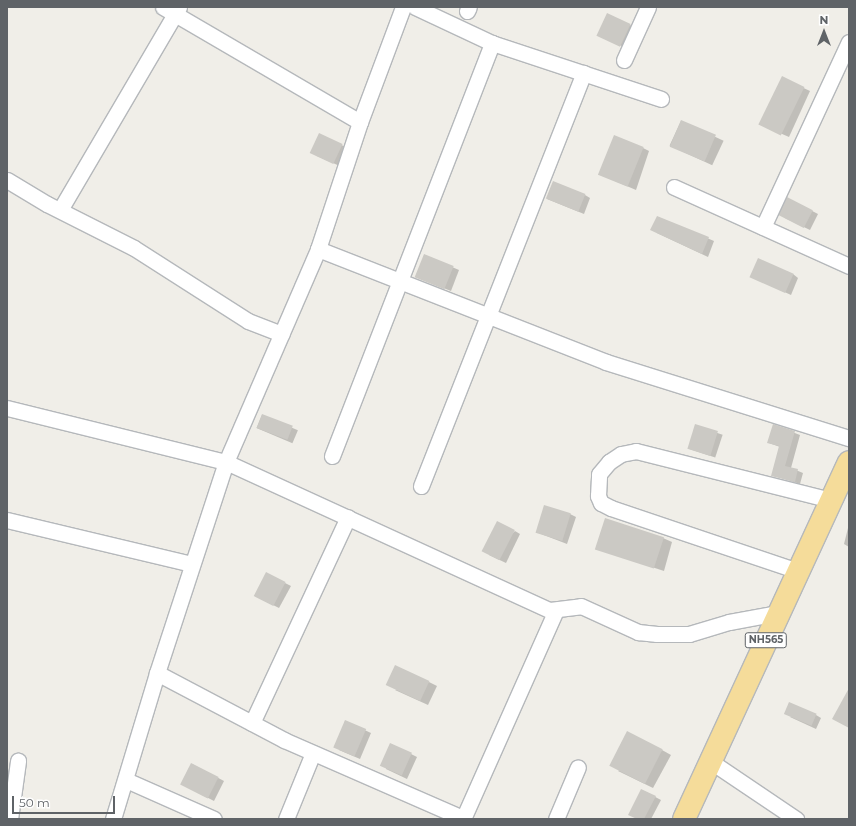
<!DOCTYPE html>
<html>
<head>
<meta charset="utf-8">
<style>
	body { margin:0 }
	#map { position:relative; width:856px; height:826px; overflow:hidden; background:#f0eee8; font-family:Montserrat,sans-serif }
	div>[style] { position:absolute }
	.shadow>* { inset:0; background:#0003; transform-origin:0 0 }
	.building>* { inset:0; background:#cbc9c4; transform-origin:0 0 }
	.roads { filter:drop-shadow(1px 0 #b5b8bb) drop-shadow(-1px 0 #b5b8bb) drop-shadow(0 1px #b5b8bb) drop-shadow(0 -1px #b5b8bb) }
	.street>* { height:15px; margin:-7.5px; padding:0 7.5px; transform-origin:7.5px; border-radius:7.5px; background:#fff }
	.highway>* { height:22px; margin:-11px; padding:0 11px; transform-origin:11px; border-radius:11px; background:#f5dc9a }
	span { translate:-50% -50%; white-space:nowrap; text-align:center; line-height:1.15; -webkit-text-stroke:3.5px #fff; paint-order:stroke }
	.shield-label span { padding:1px 3px; background:#fff; border:1px solid; border-radius:3px; -webkit-text-stroke-width:0 }
	.shield-label { font-size:10px; color:#5f6367; font-weight:700 }
	.frame { position:absolute; inset:0; border:8px solid #5f6367; pointer-events:none }
	.north { position:absolute; left:804px; top:12px; width:40px; height:40px; -webkit-text-stroke:3px #fff; paint-order:stroke; rotate:0deg; font-size:11px; font-weight:700; line-height:16px; text-align:center; color:#5f6367 }
	.north::after { content:''; display:block; margin:auto; width:14px; height:18px; background:#5f6367; clip-path:polygon(50% 0,100% 100%,50% 72%,0 100%) }
	.scale { position:absolute; left:12px; top:796px; width:103px; height:18px; box-sizing:border-box; border:2px solid #5f6367; border-top:0; padding-left:5px; font-size:12px; line-height:14px; white-space:nowrap; color:#5f6367; -webkit-text-stroke:3px #fff; paint-order:stroke }
</style>
</head>
<body>
<div id="map">
	<div class="shadow">
		<div style="clip-path:polygon(630px 25px,635px 28px,626px 48px,604px 38px)"></div>
		<div style="clip-path:polygon(782px 78px,810px 91px,789px 137px,766px 127px)"></div>
		<div style="left:681px;top:121px;width:47px;height:27px;rotate:25deg"></div>
		<div style="clip-path:polygon(319px 135px,348px 148px,342px 167px,317px 156px)"></div>
		<div style="clip-path:polygon(643px 148px,649px 151px,636px 190px,601px 175px)"></div>
		<div style="clip-path:polygon(585px 195px,590px 198px,584px 214px,547px 199px)"></div>
		<div style="clip-path:polygon(787px 198px,818px 214px,810px 230px,785px 218px)"></div>
		<div style="clip-path:polygon(658px 217px,714px 241px,708px 257px,657px 233px)"></div>
		<div style="clip-path:polygon(424px 255px,459px 270px,451px 291px,421px 279px)"></div>
		<div style="clip-path:polygon(793px 274px,798px 278px,791px 295px,756px 279px)"></div>
		<div style="left:262px;top:415px;width:39px;height:14px;rotate:23deg"></div>
		<div style="clip-path:polygon(774px 425px,800px 435px,791px 468px,803px 473px,800px 484px,772px 475px,780px 447px,769px 443px)"></div>
		<div style="left:696px;top:426px;width:28px;height:24px;rotate:18deg"></div>
		<div style="clip-path:polygon(570px 514px,576px 517px,567px 544px,536px 532px)"></div>
		<div style="clip-path:polygon(848px 528px,849px 528px,849px 547px,844px 544px)"></div>
		<div style="clip-path:polygon(515px 531px,520px 534px,506px 563px,489px 555px)"></div>
		<div style="clip-path:polygon(663px 538px,672px 542px,664px 571px,597px 549px)"></div>
		<div style="clip-path:polygon(285px 583px,291px 586px,279px 608px,261px 599px)"></div>
		<div style="clip-path:polygon(429px 682px,437px 686px,428px 705px,395px 690px)"></div>
		<div style="clip-path:polygon(816px 715px,821px 718px,816px 729px,790px 717px)"></div>
		<div style="clip-path:polygon(345px 721px,371px 733px,360px 759px,339px 750px)"></div>
		<div style="clip-path:polygon(391px 744px,417px 757px,407px 779px,386px 769px)"></div>
		<div style="clip-path:polygon(662px 750px,671px 755px,653px 788px,618px 771px)"></div>
		<div style="clip-path:polygon(192px 764px,224px 781px,214px 801px,187px 787px)"></div>
		<div style="clip-path:polygon(642px 790px,661px 800px,651px 819px,638px 819px)"></div>
	</div>
	<div class="building">
		<div style="left:607px;top:13px;width:26px;height:25px;rotate:25deg"></div>
		<div style="left:782px;top:76px;width:25px;height:54px;rotate:26deg"></div>
		<div style="left:681px;top:120px;width:38px;height:29px;rotate:23deg"></div>
		<div style="left:319px;top:133px;width:26px;height:22px;rotate:25deg"></div>
		<div style="left:614px;top:135px;width:32px;height:43px;rotate:22deg"></div>
		<div style="left:553px;top:181px;width:35px;height:19px;rotate:22deg"></div>
		<div style="left:787px;top:197px;width:29px;height:20px;rotate:27deg"></div>
		<div style="clip-path:polygon(657px 216px,709px 237px,702px 254px,650px 230px)"></div>
		<div style="left:424px;top:254px;width:32px;height:25px;rotate:22deg"></div>
		<div style="left:758px;top:258px;width:39px;height:21px;rotate:24deg"></div>
		<div style="left:262px;top:414px;width:33px;height:15px;rotate:21deg"></div>
		<div style="left:695px;top:424px;width:24px;height:26px;rotate:17deg"></div>
		<div style="clip-path:polygon(773px 424px,795px 431px,785px 466px,798px 469px,795px 482px,771px 476px,779px 446px,767px 443px)"></div>
		<div style="left:544px;top:505px;width:28px;height:29px;rotate:17deg"></div>
		<div style="left:605px;top:518px;width:62px;height:33px;rotate:18deg"></div>
		<div style="left:497px;top:521px;width:20px;height:34px;rotate:27deg"></div>
		<div style="left:266px;top:572px;width:22px;height:27px;rotate:27deg"></div>
		<div style="left:395px;top:665px;width:38px;height:22px;rotate:25deg"></div>
		<div style="clip-path:polygon(849px 688px,849px 728px,832px 719px)"></div>
		<div style="left:789px;top:702px;width:30px;height:13px;rotate:23deg"></div>
		<div style="left:345px;top:720px;width:23px;height:30px;rotate:23deg"></div>
		<div style="left:627px;top:731px;width:40px;height:39px;rotate:27deg"></div>
		<div style="left:390px;top:743px;width:24px;height:25px;rotate:24deg"></div>
		<div style="left:191px;top:763px;width:31px;height:24px;rotate:27deg"></div>
		<div style="clip-path:polygon(641px 789px,656px 796px,644px 819px,637px 819px,628px 815px)"></div>
	</div>
	<div class="roads">
		<div class="street">
			<div style="left:163px;top:7px;width:228px;rotate:30.3deg"></div>
			<div style="left:415px;top:7px;width:85px;rotate:25.1deg"></div>
			<div style="left:492px;top:43px;width:178px;rotate:18.3deg"></div>
			<div style="left:467px;top:11px;width:4px;rotate:-63deg"></div>
			<div style="left:624px;top:60px;width:58px;rotate:-65.6deg"></div>
			<div style="left:7px;top:180px;width:47px;rotate:31deg"></div>
			<div style="left:47px;top:204px;width:97px;rotate:26.8deg"></div>
			<div style="left:134px;top:248px;width:135px;rotate:32.6deg"></div>
			<div style="left:248px;top:321px;width:36px;rotate:21deg"></div>
			<div style="left:674px;top:187px;width:192px;rotate:24.3deg"></div>
			<div style="left:60px;top:210px;width:235px;rotate:-59.6deg"></div>
			<div style="left:763px;top:227px;width:204px;rotate:-65.1deg"></div>
			<div style="left:318px;top:249px;width:309px;rotate:21.4deg"></div>
			<div style="left:606px;top:362px;width:255px;rotate:17.4deg"></div>
			<div style="left:7px;top:408px;width:226px;rotate:13.9deg"></div>
			<div style="left:226px;top:462px;width:356px;rotate:24.6deg"></div>
			<div style="left:550px;top:610px;width:31px;rotate:-7deg"></div>
			<div style="left:581px;top:606px;width:63px;rotate:24.5deg"></div>
			<div style="left:638px;top:632px;width:19px;rotate:6deg"></div>
			<div style="left:657px;top:634px;width:32px"></div>
			<div style="left:689px;top:634px;width:42px;rotate:-16.7deg"></div>
			<div style="left:729px;top:622px;width:50px;rotate:-10.4deg"></div>
			<div style="left:332px;top:456px;width:443px;rotate:-68.8deg"></div>
			<div style="left:421px;top:486px;width:444px;rotate:-68.5deg"></div>
			<div style="left:7px;top:520px;width:190px;rotate:13.4deg"></div>
			<div style="left:798px;top:571px;width:197px;rotate:-161.4deg"></div>
			<div style="left:611px;top:508px;width:11px;rotate:-153deg"></div>
			<div style="left:601px;top:503px;width:8px;rotate:-113deg"></div>
			<div style="left:598px;top:496px;width:22px;rotate:-87deg"></div>
			<div style="left:599px;top:474px;width:16px;rotate:-50deg"></div>
			<div style="left:609px;top:462px;width:14px;rotate:-34deg"></div>
			<div style="left:621px;top:454px;width:15px;rotate:-11deg"></div>
			<div style="left:636px;top:451px;width:201px;rotate:14.1deg"></div>
			<div style="left:157px;top:673px;width:144px;rotate:27.8deg"></div>
			<div style="left:284px;top:740px;width:197px;rotate:23.6deg"></div>
			<div style="left:252px;top:723px;width:227px;rotate:-65deg"></div>
			<div style="left:710px;top:761px;width:104px;rotate:34deg"></div>
			<div style="left:126px;top:780px;width:96px;rotate:23.9deg"></div>
			<div style="left:10px;top:819px;width:59px;rotate:-82.1deg"></div>
			<div style="left:113px;top:819px;width:152px;rotate:-73.2deg"></div>
			<div style="left:157px;top:673px;width:222px;rotate:-71.9deg"></div>
			<div style="left:226px;top:462px;width:232px;rotate:-66.6deg"></div>
			<div style="left:318px;top:249px;width:134px;rotate:-71.7deg"></div>
			<div style="left:360px;top:122px;width:123px;rotate:-69.5deg"></div>
			<div style="left:286px;top:819px;width:71px;rotate:-67.8deg"></div>
			<div style="left:463px;top:819px;width:229px;rotate:-66deg"></div>
			<div style="left:556px;top:819px;width:56px;rotate:-67.1deg"></div>
		</div>
		<div class="highway">
			<div style="left:684px;top:819px;width:393px;rotate:-65.2deg"></div>
		</div>
	</div>
	<div class="shield-label">
		<span style="left:766px;top:640px">NH565</span>
	</div>
	<div class="frame"></div>
	<div class="north">N</div>
	<div class="scale">50 m</div>
</div>
</body>
</html>
